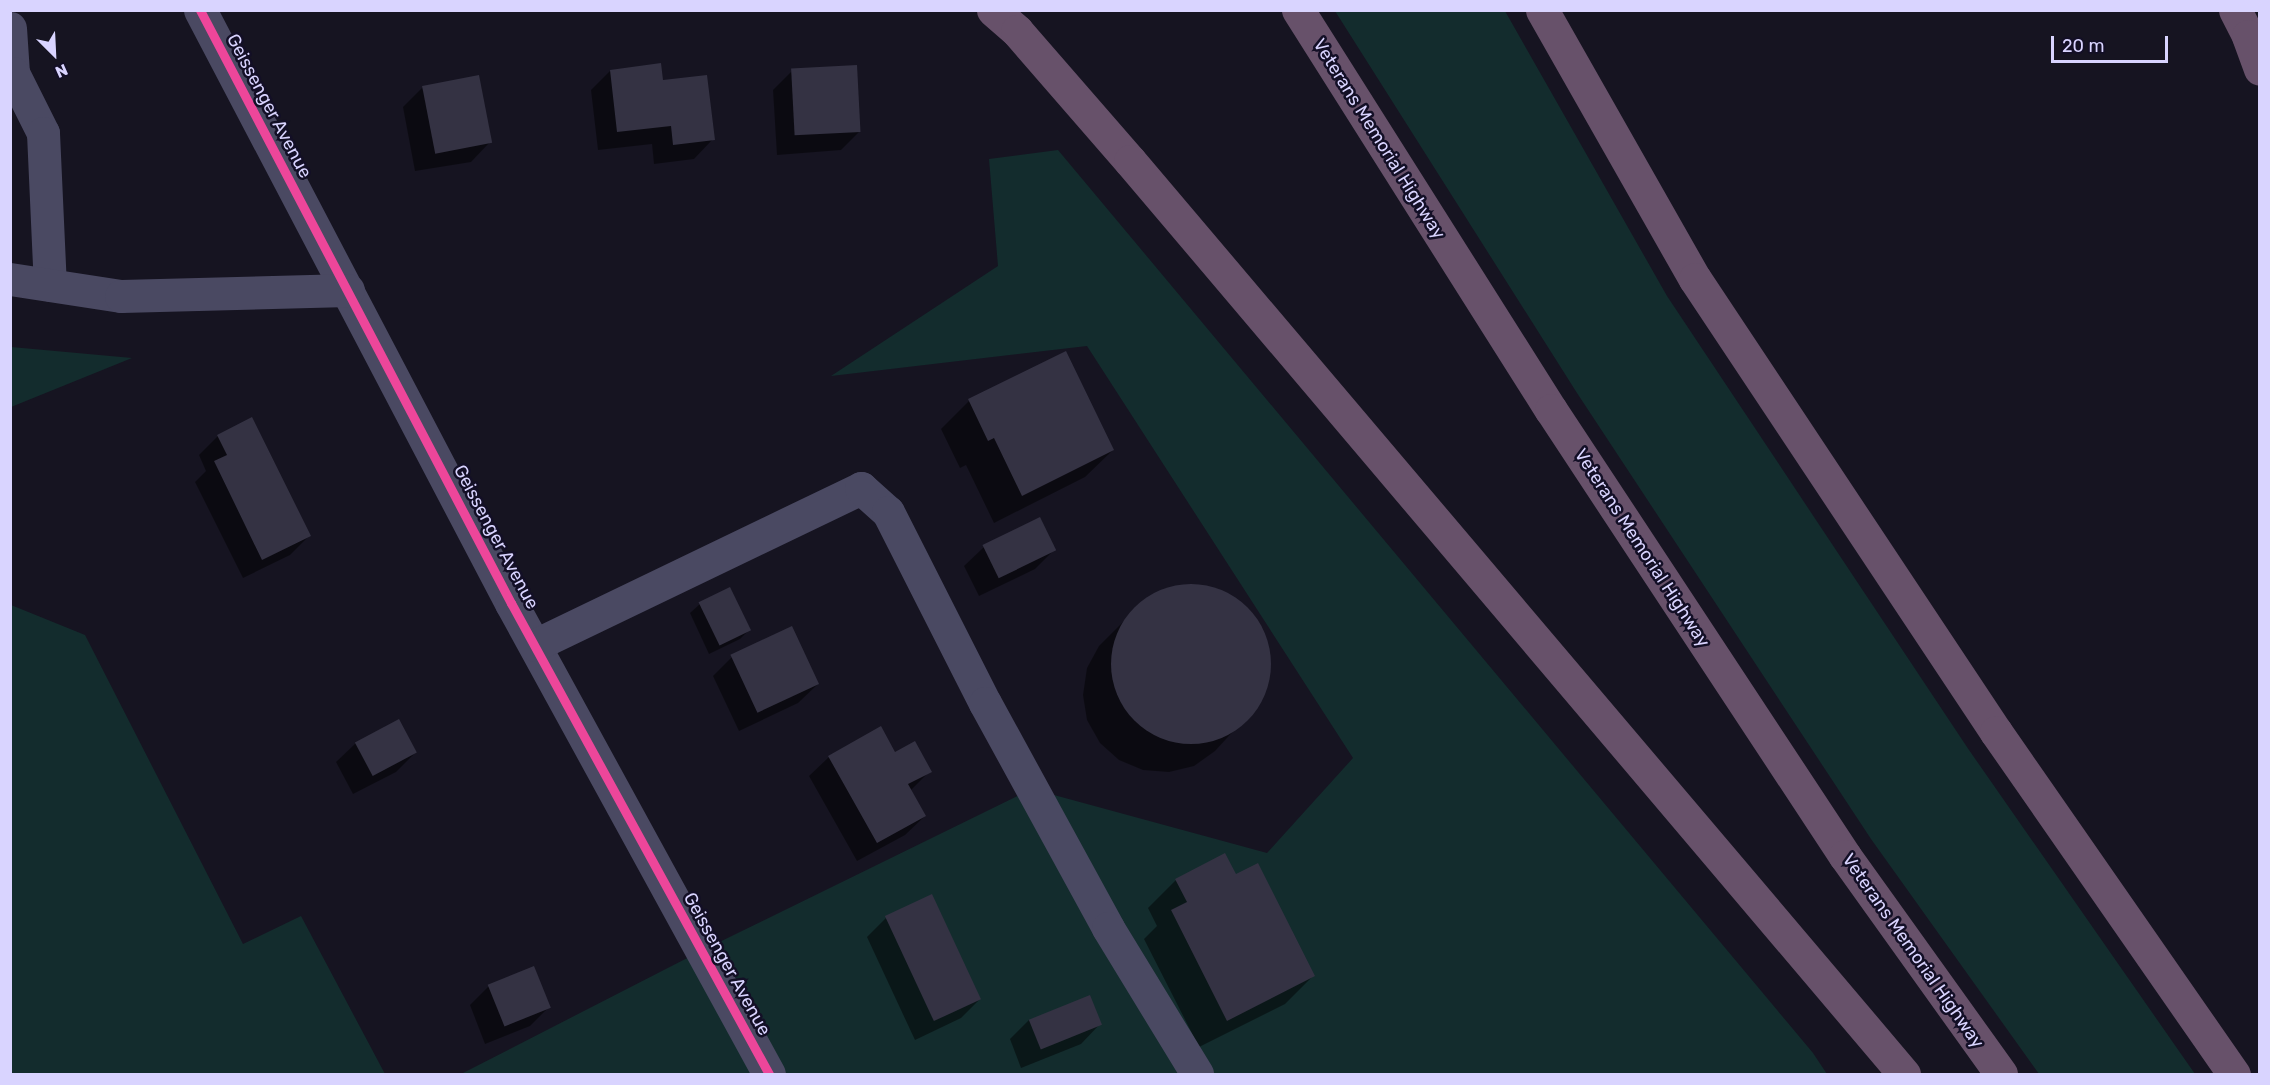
<!DOCTYPE html>
<html>
<head>
<meta charset="utf-8">
<style>
	body { margin:0 }
	#map { position:relative; width:2270px; height:1085px; overflow:hidden; background:#161421; font-family:Rubik,sans-serif }
	div>[style] { position:absolute }
	.green>* { inset:0; background:#132c2d }
	.shadow>* { inset:0; background:#0007 }
	.building>* { inset:0; background:#343243; transform-origin:0 0 }
	.round { border-radius:50% }
	.minor>* { height:33px; margin:-16.5px; padding:0 16.5px; transform-origin:16.5px; border-radius:16.5px; background:#4a4962 }
	.highway>* { height:33px; margin:-16.5px; padding:0 16.5px; transform-origin:16.5px; border-radius:16.5px; background:#67516a }
	.cycleway>* { height:9px; margin:-4.5px; padding:0 4.5px; transform-origin:4.5px; border-radius:4.5px; background:#ed469a }
	span { translate:-50% -50%; white-space:nowrap; text-align:center; line-height:1.15; -webkit-text-stroke:5px #130f26; paint-order:stroke }
	.street-label { font-size:18px; color:#d9d4ff }
	.frame { position:absolute; inset:0; border:12px solid #d9d4ff; pointer-events:none }
	.north { position:absolute; left:24px; top:24px; width:60px; height:60px; -webkit-text-stroke:4px #130f26; paint-order:stroke; rotate:156deg; font-size:16px; font-weight:700; line-height:24px; text-align:center; color:#d9d4ff }
	.north::after { content:''; display:block; margin:auto; width:21px; height:27px; background:#d9d4ff; clip-path:polygon(50% 0,100% 100%,50% 72%,0 100%) }
	.scale { position:absolute; left:2051px; top:36px; width:117px; height:27px; box-sizing:border-box; border:3px solid #d9d4ff; border-top:0; padding-left:8px; font-size:18px; line-height:21px; white-space:nowrap; color:#d9d4ff; -webkit-text-stroke:4px #130f26; paint-order:stroke }
</style>
</head>
<body>
<div id="map">
	<div class="green">
		<div style="clip-path:polygon(1335px 11px,1505px 11px,1667px 296px,1969px 750px,2195px 1074px,2039px 1074px,1871px 839px,1577px 393px)"></div>
		<div style="clip-path:polygon(1058px 150px,1813px 1053px,1827px 1074px,461px 1074px,699px 952px,1032px 789px,1267px 853px,1353px 758px,1087px 346px,831px 376px,998px 266px,989px 159px)"></div>
		<div style="clip-path:polygon(11px 347px,132px 358px,11px 407px)"></div>
		<div style="clip-path:polygon(11px 605px,85px 635px,243px 944px,301px 916px,385px 1074px,11px 1074px)"></div>
	</div>
	<div class="shadow">
		<div style="clip-path:polygon(610px 71px,713px 139px,694px 159px,654px 164px,652px 144px,598px 150px,591px 90px)"></div>
		<div style="clip-path:polygon(792px 71px,860px 131px,841px 150px,777px 155px,773px 90px)"></div>
		<div style="clip-path:polygon(422px 88px,490px 142px,471px 162px,415px 171px,403px 107px)"></div>
		<div style="clip-path:polygon(969px 401px,1113px 450px,1085px 477px,994px 523px,966px 465px,960px 468px,941px 429px)"></div>
		<div style="clip-path:polygon(218px 436px,309px 536px,290px 555px,243px 578px,195px 482px,206px 471px,199px 455px)"></div>
		<div style="clip-path:polygon(984px 547px,1054px 550px,1035px 569px,979px 596px,964px 566px)"></div>
		<div style="clip-path:polygon(1197px 586px,1223px 592px,1245px 607px,1261px 627px,1269px 652px,1269px 678px,1260px 702px,1215px 751px,1194px 766px,1169px 772px,1143px 770px,1119px 760px,1100px 743px,1087px 720px,1083px 695px,1087px 668px,1099px 646px,1147px 598px,1171px 588px)"></div>
		<div style="clip-path:polygon(700px 604px,749px 630px,740px 639px,709px 654px,690px 613px)"></div>
		<div style="clip-path:polygon(732px 657px,818px 684px,798px 703px,739px 731px,713px 676px)"></div>
		<div style="clip-path:polygon(356px 743px,415px 753px,396px 772px,353px 794px,336px 762px)"></div>
		<div style="clip-path:polygon(895px 754px,930px 771px,910px 791px,925px 816px,905px 835px,857px 861px,809px 776px,829px 757px)"></div>
		<div style="clip-path:polygon(1235px 876px,1313px 976px,1285px 1004px,1199px 1047px,1144px 939px,1157px 926px,1148px 908px,1176px 880px)"></div>
		<div style="clip-path:polygon(886px 918px,980px 999px,961px 1018px,915px 1040px,867px 937px)"></div>
		<div style="clip-path:polygon(489px 986px,549px 1007px,530px 1026px,485px 1044px,470px 1005px)"></div>
		<div style="clip-path:polygon(1029px 1020px,1100px 1024px,1081px 1044px,1021px 1068px,1010px 1039px)"></div>
	</div>
	<div class="building">
		<div style="clip-path:polygon(661px 63px,663px 80px,707px 75px,715px 140px,673px 145px,671px 126px,617px 132px,610px 70px)"></div>
		<div style="left:857px;top:65px;width:67px;height:66px;rotate:87deg"></div>
		<div style="left:479px;top:75px;width:69px;height:58px;rotate:79deg"></div>
		<div style="clip-path:polygon(1066px 351px,1114px 450px,1022px 496px,994px 438px,988px 441px,968px 399px)"></div>
		<div style="clip-path:polygon(252px 417px,311px 536px,262px 560px,214px 461px,227px 455px,217px 435px)"></div>
		<div style="left:1040px;top:517px;width:37px;height:64px;rotate:64deg"></div>
		<div class="round" style="left:1111px;top:584px;width:160px;height:160px"></div>
		<div style="left:730px;top:587px;width:48px;height:35px;rotate:64deg"></div>
		<div style="left:792px;top:626px;width:64px;height:68px;rotate:65deg"></div>
		<div style="left:399px;top:719px;width:38px;height:50px;rotate:62deg"></div>
		<div style="clip-path:polygon(881px 726px,895px 752px,915px 741px,932px 772px,908px 784px,926px 816px,877px 843px,828px 756px)"></div>
		<div style="clip-path:polygon(1225px 853px,1236px 874px,1258px 863px,1315px 976px,1227px 1021px,1171px 910px,1187px 902px,1175px 879px)"></div>
		<div style="left:932px;top:894px;width:116px;height:52px;rotate:65deg"></div>
		<div style="left:534px;top:966px;width:45px;height:50px;rotate:68deg"></div>
		<div style="left:1090px;top:995px;width:32px;height:66px;rotate:68deg"></div>
	</div>
	<div class="minor">
		<div style="left:200px;top:10px;width:670px;rotate:62.33deg"></div>
		<div style="left:511px;top:603px;width:537px;rotate:61.29deg"></div>
		<div style="left:10px;top:28px;width:45px;rotate:86.2deg"></div>
		<div style="left:13px;top:73px;width:67px;rotate:63.4deg"></div>
		<div style="left:43px;top:133px;width:152px;rotate:87.4deg"></div>
		<div style="left:10px;top:279px;width:112px;rotate:8.7deg"></div>
		<div style="left:121px;top:296px;width:227px;rotate:-1.5deg"></div>
		<div style="left:535px;top:645px;width:362px;rotate:-25.7deg"></div>
		<div style="left:861px;top:488px;width:36px;rotate:42deg"></div>
		<div style="left:888px;top:512px;width:214px;rotate:63.1deg"></div>
		<div style="left:985px;top:703px;width:256px;rotate:61.3deg"></div>
		<div style="left:1108px;top:928px;width:171px;rotate:58.6deg"></div>
	</div>
	<div class="highway">
		<div style="left:993px;top:10px;width:32px;rotate:41deg"></div>
		<div style="left:1017px;top:31px;width:172px;rotate:49deg"></div>
		<div style="left:1130px;top:161px;width:1197px;rotate:49.71deg"></div>
		<div style="left:1298px;top:10px;width:473px;rotate:57.7deg"></div>
		<div style="left:1551px;top:410px;width:534px;rotate:56.61deg"></div>
		<div style="left:1845px;top:856px;width:268px;rotate:54.4deg"></div>
		<div style="left:1542px;top:10px;width:309px;rotate:60.4deg"></div>
		<div style="left:1695px;top:279px;width:544px;rotate:56.4deg"></div>
		<div style="left:1996px;top:732px;width:417px;rotate:55.2deg"></div>
		<div style="left:2235px;top:10px;width:29px;rotate:63deg"></div>
		<div style="left:2248px;top:36px;width:35px;rotate:70deg"></div>
	</div>
	<div class="cycleway">
		<div style="left:200px;top:10px;width:670px;rotate:62.33deg"></div>
		<div style="left:511px;top:603px;width:537px;rotate:61.29deg"></div>
	</div>
	<div class="street-label">
		<span style="left:269px;top:106px;rotate:62deg">Geissenger Avenue</span>
		<span style="left:1379px;top:139px;rotate:58deg">Veterans Memorial Highway</span>
		<span style="left:496px;top:537px;rotate:62deg">Geissenger Avenue</span>
		<span style="left:1642px;top:548px;rotate:57deg">Veterans Memorial Highway</span>
		<span style="left:1913px;top:951px;rotate:55deg">Veterans Memorial Highway</span>
		<span style="left:727px;top:964px;rotate:61deg">Geissenger Avenue</span>
	</div>
	<div class="frame"></div>
	<div class="north">N</div>
	<div class="scale">20 m</div>
</div>
</body>
</html>
